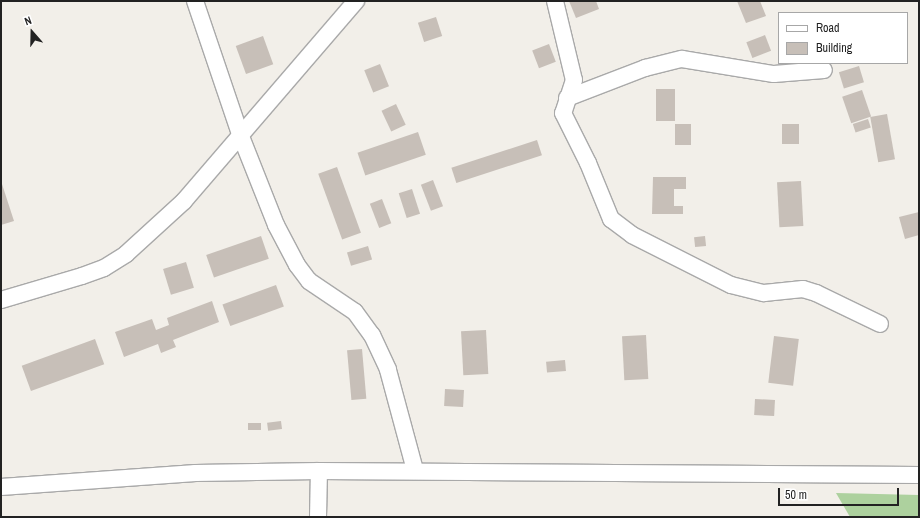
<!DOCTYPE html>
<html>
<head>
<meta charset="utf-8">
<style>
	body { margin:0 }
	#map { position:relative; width:920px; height:518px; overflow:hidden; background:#f2efe9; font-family:"Archivo Narrow",sans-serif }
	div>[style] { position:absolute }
	.forest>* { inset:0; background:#add19e }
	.building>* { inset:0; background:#c7bfb8; transform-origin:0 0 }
	.roads { filter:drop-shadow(1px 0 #a9a9a9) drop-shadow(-1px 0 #a9a9a9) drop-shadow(0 1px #a9a9a9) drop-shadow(0 -1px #a9a9a9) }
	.minor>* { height:16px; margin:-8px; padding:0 8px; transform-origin:8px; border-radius:8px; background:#fff }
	span { translate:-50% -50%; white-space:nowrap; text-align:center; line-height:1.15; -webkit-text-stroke:3px #fff; paint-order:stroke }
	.frame { position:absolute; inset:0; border:2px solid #222; pointer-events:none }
	.legend { position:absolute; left:778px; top:12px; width:130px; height:52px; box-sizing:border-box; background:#fff; border:1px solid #a7a7a7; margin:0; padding:5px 7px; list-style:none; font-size:12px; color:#222 }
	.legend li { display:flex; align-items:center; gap:8px; height:20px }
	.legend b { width:20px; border:1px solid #a7a7a7 }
	.north { position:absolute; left:12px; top:12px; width:40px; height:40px; -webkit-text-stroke:3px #fff; paint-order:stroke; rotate:340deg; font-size:11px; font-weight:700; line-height:16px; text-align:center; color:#222 }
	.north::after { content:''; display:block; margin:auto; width:14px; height:18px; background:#222; clip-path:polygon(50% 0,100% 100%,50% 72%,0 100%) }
	.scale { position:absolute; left:778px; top:488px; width:121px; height:18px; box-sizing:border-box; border:2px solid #222; border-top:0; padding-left:5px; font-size:12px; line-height:14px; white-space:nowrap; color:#222; -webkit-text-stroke:3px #fff; paint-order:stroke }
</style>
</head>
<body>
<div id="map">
	<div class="forest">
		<div style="clip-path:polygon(836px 493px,919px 495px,919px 517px,850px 517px)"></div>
	</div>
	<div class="building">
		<div style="clip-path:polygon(569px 1px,596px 1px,599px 9px,576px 18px)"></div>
		<div style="clip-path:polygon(737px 1px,760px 1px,766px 16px,746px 23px)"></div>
		<div style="left:436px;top:17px;width:20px;height:19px;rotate:72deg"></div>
		<div style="left:765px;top:35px;width:17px;height:20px;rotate:69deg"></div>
		<div style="left:263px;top:36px;width:30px;height:29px;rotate:70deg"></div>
		<div style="left:549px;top:44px;width:19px;height:18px;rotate:69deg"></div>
		<div style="left:380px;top:64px;width:24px;height:17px;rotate:68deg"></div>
		<div style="left:859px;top:66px;width:17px;height:21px;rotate:73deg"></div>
		<div style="left:656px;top:89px;width:19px;height:32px"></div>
		<div style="left:862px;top:90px;width:28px;height:21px;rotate:71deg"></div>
		<div style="left:396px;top:104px;width:23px;height:16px;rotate:65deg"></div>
		<div style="left:887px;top:114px;width:46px;height:17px;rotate:80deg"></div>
		<div style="left:868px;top:119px;width:9px;height:16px;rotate:72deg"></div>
		<div style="left:691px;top:124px;width:21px;height:16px;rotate:90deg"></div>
		<div style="left:782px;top:124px;width:17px;height:20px"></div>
		<div style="left:418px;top:132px;width:24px;height:64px;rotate:71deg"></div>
		<div style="left:537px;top:140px;width:16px;height:90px;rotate:72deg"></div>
		<div style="left:337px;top:167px;width:70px;height:20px;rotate:70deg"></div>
		<div style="clip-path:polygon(653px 177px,686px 177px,686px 189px,674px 189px,674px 206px,683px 206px,683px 214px,652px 214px)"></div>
		<div style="left:433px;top:180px;width:28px;height:13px;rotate:69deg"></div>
		<div style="clip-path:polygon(1px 181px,14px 221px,1px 225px)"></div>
		<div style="left:801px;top:181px;width:45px;height:24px;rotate:87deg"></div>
		<div style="left:412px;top:189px;width:26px;height:14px;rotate:72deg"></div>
		<div style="left:382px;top:199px;width:26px;height:13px;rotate:69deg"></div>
		<div style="clip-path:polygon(919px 212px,919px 235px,905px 239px,899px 217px)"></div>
		<div style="left:261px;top:236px;width:24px;height:58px;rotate:71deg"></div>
		<div style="left:705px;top:236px;width:10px;height:11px;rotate:84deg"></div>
		<div style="left:368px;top:246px;width:14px;height:22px;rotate:73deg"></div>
		<div style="left:186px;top:262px;width:27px;height:24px;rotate:73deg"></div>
		<div style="left:276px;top:285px;width:23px;height:57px;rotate:70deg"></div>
		<div style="clip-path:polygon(212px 301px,219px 322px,173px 340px,176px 347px,161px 353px,158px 344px,124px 357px,115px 332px,152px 319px,156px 330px,169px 325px,167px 318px)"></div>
		<div style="left:486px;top:330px;width:44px;height:25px;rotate:87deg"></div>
		<div style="left:646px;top:335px;width:44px;height:24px;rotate:87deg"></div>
		<div style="left:774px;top:336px;width:25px;height:47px;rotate:7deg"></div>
		<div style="left:95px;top:339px;width:27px;height:78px;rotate:70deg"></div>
		<div style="left:362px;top:349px;width:50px;height:15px;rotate:85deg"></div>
		<div style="left:565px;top:360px;width:11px;height:19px;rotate:85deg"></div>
		<div style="left:445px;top:389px;width:19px;height:17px;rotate:3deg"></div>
		<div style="left:755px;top:399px;width:20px;height:16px;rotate:3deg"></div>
		<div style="left:281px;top:421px;width:8px;height:14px;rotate:83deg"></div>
		<div style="left:261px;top:423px;width:7px;height:13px;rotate:90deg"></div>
	</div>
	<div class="roads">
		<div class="minor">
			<div style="left:195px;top:1px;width:140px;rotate:71.3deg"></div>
			<div style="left:240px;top:134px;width:98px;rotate:68.4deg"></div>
			<div style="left:276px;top:225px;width:45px;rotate:62.3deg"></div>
			<div style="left:297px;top:265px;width:20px;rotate:53deg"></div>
			<div style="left:309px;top:281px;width:55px;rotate:34deg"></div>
			<div style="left:355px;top:312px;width:29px;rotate:54deg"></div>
			<div style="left:372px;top:335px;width:38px;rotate:65deg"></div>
			<div style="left:388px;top:370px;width:104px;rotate:74.9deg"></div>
			<div style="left:555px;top:1px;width:81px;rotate:76.5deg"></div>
			<div style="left:574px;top:80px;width:35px;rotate:108deg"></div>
			<div style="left:563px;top:113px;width:56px;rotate:63.4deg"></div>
			<div style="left:588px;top:163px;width:61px;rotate:67.7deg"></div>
			<div style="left:611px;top:219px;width:26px;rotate:37deg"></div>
			<div style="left:632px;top:235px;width:111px;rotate:26.8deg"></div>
			<div style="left:731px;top:285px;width:34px;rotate:14deg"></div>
			<div style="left:764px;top:293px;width:39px;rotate:-6deg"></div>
			<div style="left:803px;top:289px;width:14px;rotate:17deg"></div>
			<div style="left:816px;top:293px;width:71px;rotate:25.8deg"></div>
			<div style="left:567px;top:98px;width:84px;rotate:-21deg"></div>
			<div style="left:645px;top:68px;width:38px;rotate:-14deg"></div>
			<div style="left:682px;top:59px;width:93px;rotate:9.3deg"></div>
			<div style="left:774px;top:74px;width:50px;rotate:-4.6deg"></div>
			<div style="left:1px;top:300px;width:84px;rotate:-16.5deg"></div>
			<div style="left:82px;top:276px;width:23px;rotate:-20deg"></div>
			<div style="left:104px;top:268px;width:26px;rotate:-32deg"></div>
			<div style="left:126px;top:254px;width:79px;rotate:-42.4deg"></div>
			<div style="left:184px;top:201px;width:264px;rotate:-49.3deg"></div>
			<div style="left:1px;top:487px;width:195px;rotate:-4.1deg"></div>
			<div style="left:195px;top:473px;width:124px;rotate:-0.9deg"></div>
			<div style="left:319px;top:471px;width:600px;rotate:0.38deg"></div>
			<div style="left:318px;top:517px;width:46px;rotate:-88.8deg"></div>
		</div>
	</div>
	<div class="frame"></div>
	<ul class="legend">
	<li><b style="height:5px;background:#fff"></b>Road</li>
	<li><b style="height:11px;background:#c7bfb8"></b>Building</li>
	</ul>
	<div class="north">N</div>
	<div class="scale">50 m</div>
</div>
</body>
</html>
